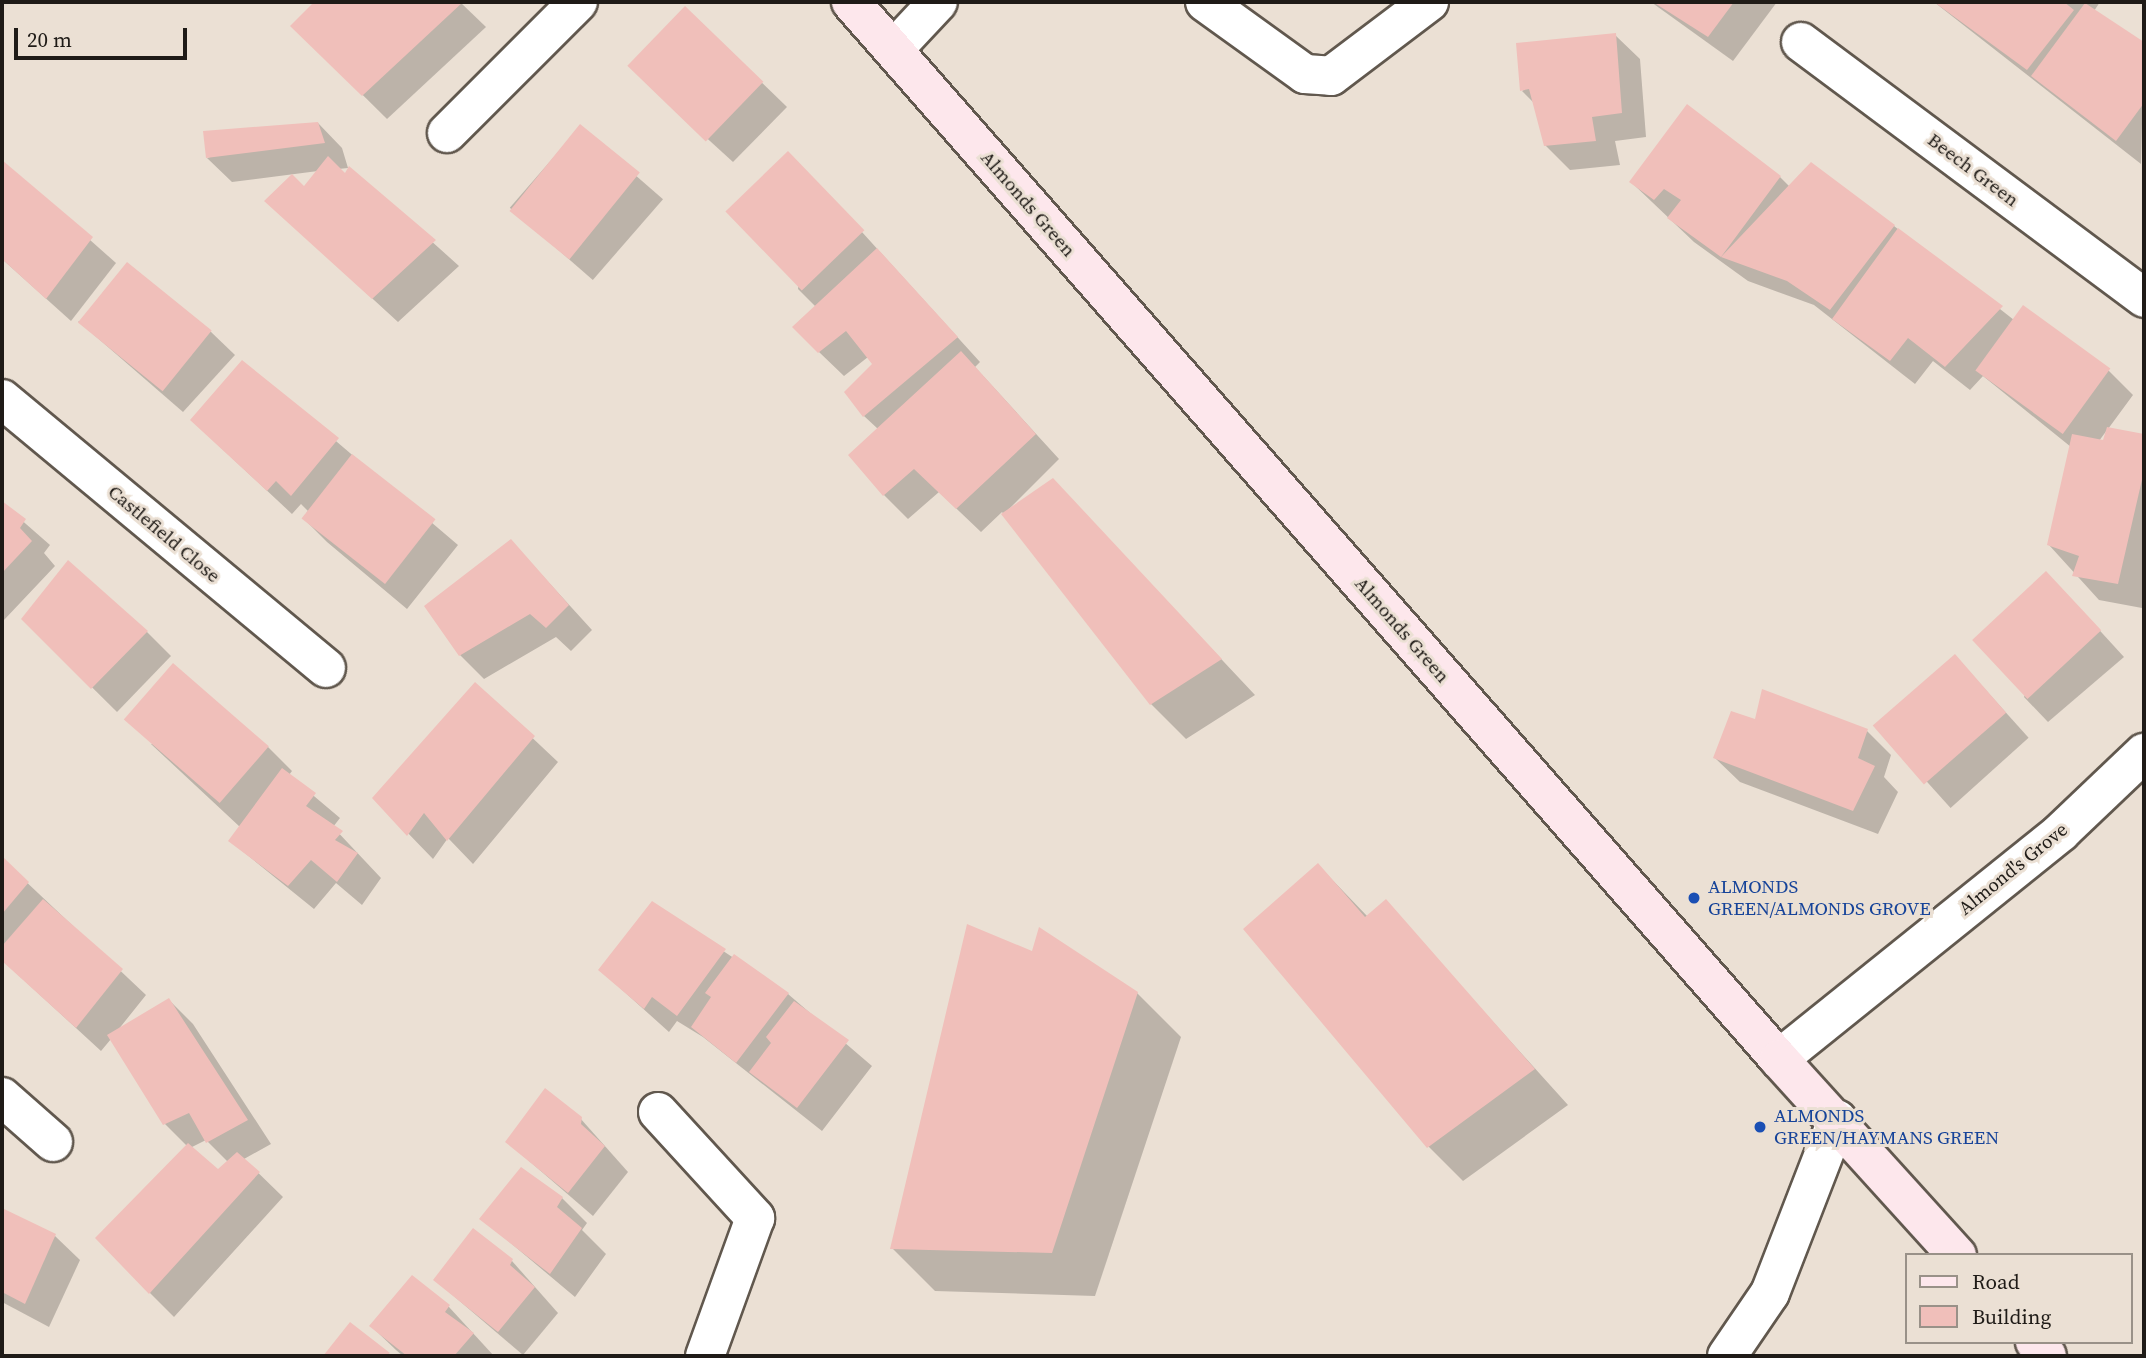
<!DOCTYPE html>
<html>
<head>
<meta charset="utf-8">
<style>
	body { margin:0 }
	#map { position:relative; width:2146px; height:1358px; overflow:hidden; background:#ebe0d4; font-family:"Source Serif 4",serif }
	div>[style] { position:absolute }
	.shadow>* { inset:0; background:#0003; transform-origin:0 0 }
	.building>* { inset:0; background:#f0bfba; transform-origin:0 0 }
	.roads { filter:drop-shadow(2px 0 #61584e) drop-shadow(-2px 0 #61584e) drop-shadow(0 2px #61584e) drop-shadow(0 -2px #61584e) }
	.street>* { height:38px; margin:-19px; padding:0 19px; transform-origin:19px; border-radius:19px; background:#fff }
	.secondary>* { height:38px; margin:-19px; padding:0 19px; transform-origin:19px; border-radius:19px; background:#fde7ec }
	.dots>* { width:19px; height:19px; translate:-50% -50%; box-sizing:border-box; border:4px solid #ebe0d4; border-radius:50% }
	span { translate:-50% -50%; white-space:nowrap; text-align:center; line-height:1.15; -webkit-text-stroke:6px #ebe0d4; paint-order:stroke }
	.street-label { font-size:19px; color:#1f1b17 }
	.transit-label { font-size:19px; color:#164399 }
	.left { translate:0 -50%; text-align:left }
	.frame { position:absolute; inset:0; border:4px solid #1f1b17; pointer-events:none }
	.legend { position:absolute; left:1905px; top:1253px; width:228px; height:91px; box-sizing:border-box; background:#ebe0d4; border:2px solid #999188; margin:0; padding:9px 12px; list-style:none; font-size:21px; color:#1f1b17 }
	.legend li { display:flex; align-items:center; gap:14px; height:35px }
	.legend b { width:35px; border:2px solid #999188 }
	.scale { position:absolute; left:14px; top:28px; width:173px; height:32px; box-sizing:border-box; border:4px solid #1f1b17; border-top:0; padding-left:9px; font-size:21px; line-height:24px; white-space:nowrap; color:#1f1b17; -webkit-text-stroke:5px #ebe0d4; paint-order:stroke }
</style>
</head>
<body>
<div id="map">
	<div class="shadow">
		<div style="clip-path:polygon(317px 2px,460px 2px,486px 27px,387px 119px,293px 26px)"></div>
		<div style="clip-path:polygon(1651px 2px,1777px 2px,1733px 61px)"></div>
		<div style="clip-path:polygon(1934px 2px,2100px 2px,2094px 11px,2144px 44px,2141px 164px)"></div>
		<div style="clip-path:polygon(685px 8px,787px 107px,733px 162px,654px 90px)"></div>
		<div style="clip-path:polygon(1615px 35px,1640px 59px,1646px 137px,1615px 141px,1620px 165px,1570px 170px,1545px 145px,1534px 103px,1522px 91px)"></div>
		<div style="clip-path:polygon(318px 123px,342px 148px,348px 168px,338px 169px,345px 176px,350px 168px,459px 266px,398px 322px,266px 201px,304px 188px,318px 171px,232px 182px,207px 158px)"></div>
		<div style="left:580px;top:127px;width:110px;height:107px;rotate:41deg"></div>
		<div style="clip-path:polygon(2px 162px,116px 263px,71px 321px,2px 259px)"></div>
		<div style="clip-path:polygon(812px 177px,980px 362px,975px 367px,1059px 459px,1004px 514px,1053px 480px,1255px 695px,1186px 739px,1151px 704px,1002px 512px,981px 532px,939px 492px,908px 519px,884px 495px,878px 429px,864px 416px,874px 364px,868px 357px,844px 376px,794px 328px,816px 307px,798px 289px)"></div>
		<div style="clip-path:polygon(evenodd,1780px 177px,1790px 187px,1894px 226px,2014px 320px,2023px 307px,2109px 371px,2133px 395px,2108px 429px,2144px 436px,2142px 608px,2099px 600px,2049px 545px,2071px 447px,1983px 376px,1970px 390px,1933px 361px,1915px 384px,1814px 305px,1748px 281px,1694px 242px,1631px 182px,1780px 177px,2107px 430px,2104px 442px,2099px 441px,2107px 430px)"></div>
		<div style="clip-path:polygon(78px 321px,210px 331px,235px 355px,183px 412px)"></div>
		<div style="clip-path:polygon(243px 362px,458px 545px,407px 609px,327px 542px,303px 518px,308px 511px,301px 504px,292px 514px,217px 444px)"></div>
		<div style="clip-path:polygon(2px 503px,50px 545px,44px 553px,55px 566px,4px 620px)"></div>
		<div style="clip-path:polygon(511px 541px,592px 630px,571px 651px,556px 637px,484px 679px,460px 655px)"></div>
		<div style="clip-path:polygon(2070px 598px,2124px 657px,2048px 722px,2024px 697px)"></div>
		<div style="clip-path:polygon(23px 619px,147px 632px,171px 656px,117px 712px)"></div>
		<div style="left:1955px;top:656px;width:110px;height:105px;rotate:48deg"></div>
		<div style="clip-path:polygon(475px 684px,558px 762px,473px 864px,448px 838px,433px 859px,374px 798px)"></div>
		<div style="clip-path:polygon(1756px 721px,1867px 731px,1891px 755px,1884px 777px,1898px 792px,1878px 834px,1740px 782px,1715px 758px)"></div>
		<div style="clip-path:polygon(151px 744px,268px 747px,292px 771px,289px 775px,340px 818px,333px 827px,381px 878px,362px 905px,336px 883px,314px 909px,230px 841px,240px 827px)"></div>
		<div style="clip-path:polygon(evenodd,2px 859px,146px 995px,118px 1030px,169px 1000px,193px 1024px,271px 1144px,244px 1159px,283px 1197px,174px 1317px,150px 1293px,187px 1146px,165px 1124px,111px 1039px,101px 1051px,2px 960px,2px 859px,206px 1140px,228px 1162px,218px 1171px,190px 1148px,206px 1140px)"></div>
		<div style="clip-path:polygon(1318px 865px,1368px 917px,1385px 902px,1568px 1105px,1463px 1181px,1428px 1146px)"></div>
		<div style="clip-path:polygon(652px 904px,788px 994px,872px 1066px,822px 1131px,703px 1037px,677px 1021px,669px 1032px,600px 970px)"></div>
		<div style="clip-path:polygon(1137px 993px,1181px 1037px,1095px 1296px,935px 1291px,892px 1248px)"></div>
		<div style="clip-path:polygon(580px 1118px,628px 1172px,593px 1216px,507px 1142px)"></div>
		<div style="clip-path:polygon(562px 1198px,587px 1223px,582px 1230px,606px 1254px,575px 1297px,482px 1219px)"></div>
		<div style="clip-path:polygon(2px 1210px,55px 1236px,80px 1260px,49px 1327px,2px 1302px)"></div>
		<div style="clip-path:polygon(512px 1261px,558px 1313px,523px 1355px,435px 1280px)"></div>
		<div style="clip-path:polygon(412px 1277px,449px 1307px,494px 1356px,403px 1356px,396px 1350px,371px 1326px)"></div>
	</div>
	<div class="building">
		<div style="clip-path:polygon(314px 2px,463px 2px,362px 96px,290px 26px)"></div>
		<div style="clip-path:polygon(1653px 2px,1734px 2px,1708px 37px)"></div>
		<div style="clip-path:polygon(1934px 2px,2064px 2px,2074px 10px,2027px 70px)"></div>
		<div style="clip-path:polygon(2085px 3px,2144px 42px,2144px 103px,2116px 141px,2031px 76px)"></div>
		<div style="left:685px;top:6px;width:109px;height:83px;rotate:44deg"></div>
		<div style="clip-path:polygon(1616px 33px,1622px 113px,1592px 117px,1596px 141px,1544px 146px,1529px 89px,1520px 91px,1516px 43px)"></div>
		<div style="clip-path:polygon(1687px 104px,1781px 176px,1721px 257px,1667px 218px,1681px 200px,1664px 189px,1654px 200px,1629px 182px)"></div>
		<div style="clip-path:polygon(318px 122px,325px 143px,206px 158px,203px 131px)"></div>
		<div style="left:580px;top:124px;width:77px;height:112px;rotate:39deg"></div>
		<div style="left:788px;top:151px;width:110px;height:87px;rotate:46deg"></div>
		<div style="clip-path:polygon(328px 156px,345px 173px,349px 166px,436px 240px,372px 299px,264px 201px,292px 174px,304px 186px)"></div>
		<div style="clip-path:polygon(2px 160px,93px 237px,46px 299px,2px 259px)"></div>
		<div style="clip-path:polygon(1811px 162px,1895px 225px,1830px 310px,1787px 281px,1721px 257px)"></div>
		<div style="clip-path:polygon(1898px 228px,2003px 306px,1945px 367px,1908px 338px,1890px 361px,1832px 319px)"></div>
		<div style="clip-path:polygon(877px 248px,958px 337px,863px 417px,844px 392px,872px 364px,846px 331px,818px 353px,792px 327px)"></div>
		<div style="left:127px;top:262px;width:109px;height:78px;rotate:39deg"></div>
		<div style="left:2023px;top:305px;width:108px;height:81px;rotate:36deg"></div>
		<div style="clip-path:polygon(961px 351px,1036px 434px,956px 509px,914px 469px,883px 496px,848px 455px)"></div>
		<div style="clip-path:polygon(242px 360px,339px 438px,291px 496px,276px 481px,267px 491px,190px 420px)"></div>
		<div style="clip-path:polygon(2107px 427px,2144px 434px,2144px 471px,2118px 584px,2072px 576px,2079px 556px,2047px 545px,2072px 434px,2103px 440px)"></div>
		<div style="left:352px;top:454px;width:106px;height:82px;rotate:38deg"></div>
		<div style="clip-path:polygon(1053px 478px,1222px 659px,1150px 705px,1001px 514px)"></div>
		<div style="clip-path:polygon(2px 501px,26px 519px,20px 528px,32px 541px,2px 573px)"></div>
		<div style="clip-path:polygon(511px 539px,569px 605px,546px 628px,530px 614px,459px 656px,424px 606px)"></div>
		<div style="clip-path:polygon(68px 560px,148px 631px,91px 689px,21px 619px)"></div>
		<div style="left:2046px;top:571px;width:81px;height:101px;rotate:47deg"></div>
		<div style="left:1955px;top:654px;width:78px;height:109px;rotate:49deg"></div>
		<div style="left:173px;top:663px;width:127px;height:75px;rotate:41deg"></div>
		<div style="clip-path:polygon(475px 682px,535px 736px,447px 841px,424px 813px,407px 836px,372px 798px)"></div>
		<div style="clip-path:polygon(1762px 689px,1868px 729px,1858px 758px,1875px 766px,1853px 811px,1713px 758px,1731px 711px,1755px 719px)"></div>
		<div style="clip-path:polygon(282px 768px,316px 793px,306px 806px,343px 831px,335px 840px,358px 853px,337px 882px,311px 860px,288px 886px,228px 841px)"></div>
		<div style="clip-path:polygon(2px 856px,29px 882px,2px 914px)"></div>
		<div style="clip-path:polygon(1318px 863px,1365px 917px,1386px 899px,1535px 1069px,1427px 1148px,1243px 929px)"></div>
		<div style="clip-path:polygon(43px 899px,123px 969px,76px 1028px,2px 961px,2px 946px)"></div>
		<div style="clip-path:polygon(652px 901px,726px 949px,677px 1016px,652px 997px,644px 1009px,598px 970px)"></div>
		<div style="clip-path:polygon(967px 924px,1032px 951px,1039px 927px,1138px 992px,1052px 1253px,890px 1249px)"></div>
		<div style="clip-path:polygon(734px 954px,789px 993px,736px 1063px,691px 1027px,711px 997px,705px 993px)"></div>
		<div style="clip-path:polygon(169px 998px,248px 1120px,206px 1143px,189px 1113px,163px 1125px,107px 1035px)"></div>
		<div style="clip-path:polygon(794px 1001px,849px 1040px,797px 1108px,749px 1072px,771px 1043px,766px 1037px)"></div>
		<div style="clip-path:polygon(545px 1088px,582px 1117px,581px 1124px,605px 1146px,568px 1193px,505px 1142px)"></div>
		<div style="clip-path:polygon(188px 1143px,218px 1169px,237px 1152px,260px 1172px,149px 1294px,95px 1238px)"></div>
		<div style="clip-path:polygon(521px 1167px,563px 1197px,557px 1207px,582px 1228px,550px 1274px,479px 1219px)"></div>
		<div style="clip-path:polygon(2px 1208px,56px 1234px,25px 1304px,2px 1292px)"></div>
		<div style="clip-path:polygon(473px 1228px,513px 1259px,510px 1265px,535px 1287px,498px 1332px,433px 1280px)"></div>
		<div style="clip-path:polygon(412px 1275px,450px 1305px,445px 1312px,474px 1333px,454px 1356px,407px 1356px,369px 1326px)"></div>
		<div style="clip-path:polygon(350px 1322px,390px 1353px,386px 1356px,323px 1356px)"></div>
	</div>
	<div class="roads">
		<div class="street">
			<div style="left:1205px;top:2px;width:123px;rotate:35.8deg"></div>
			<div style="left:1305px;top:74px;width:26px;rotate:4deg"></div>
			<div style="left:1331px;top:76px;width:123px;rotate:-37.1deg"></div>
			<div style="left:1801px;top:42px;width:428px;rotate:36.7deg"></div>
			<div style="left:894px;top:49px;width:64px;rotate:-46.9deg"></div>
			<div style="left:447px;top:133px;width:185px;rotate:-45deg"></div>
			<div style="left:2px;top:399px;width:421px;rotate:39.7deg"></div>
			<div style="left:1779px;top:1059px;width:362px;rotate:-38.8deg"></div>
			<div style="left:2061px;top:832px;width:115px;rotate:-43.6deg"></div>
			<div style="left:2px;top:1097px;width:68px;rotate:41.4deg"></div>
			<div style="left:658px;top:1112px;width:144px;rotate:47.5deg"></div>
			<div style="left:755px;top:1218px;width:147px;rotate:109.9deg"></div>
			<div style="left:1727px;top:1356px;width:76px;rotate:-55.7deg"></div>
			<div style="left:1770px;top:1293px;width:186px;rotate:-68.8deg"></div>
		</div>
		<div class="secondary">
			<div style="left:851px;top:2px;width:1407px;rotate:48.72deg"></div>
			<div style="left:1779px;top:1059px;width:265px;rotate:47.8deg"></div>
			<div style="left:2035px;top:1342px;width:18px;rotate:49deg"></div>
		</div>
	</div>
	<div class="dots">
		<div style="left:1694px;top:898px;background:#1a4fb4"></div>
		<div style="left:1760px;top:1127px;background:#1a4fb4"></div>
	</div>
	<div class="street-label">
		<span style="left:1973px;top:170px;rotate:37deg">Beech Green</span>
		<span style="left:1028px;top:204px;rotate:49deg">Almonds Green</span>
		<span style="left:164px;top:534px;rotate:40deg">Castlefield Close</span>
		<span style="left:1402px;top:630px;rotate:49deg">Almonds Green</span>
		<span style="left:2013px;top:869px;rotate:-39deg">Almond's Grove</span>
	</div>
	<div class="transit-label">
		<span class="left" style="left:1708px;top:898px">ALMONDS<br>GREEN/ALMONDS GROVE</span>
		<span class="left" style="left:1774px;top:1127px">ALMONDS<br>GREEN/HAYMANS GREEN</span>
	</div>
	<div class="frame"></div>
	<ul class="legend">
	<li><b style="height:9px;background:#fde7ec"></b>Road</li>
	<li><b style="height:19px;background:#f0bfba"></b>Building</li>
	</ul>
	<div class="scale">20 m</div>
</div>
</body>
</html>
